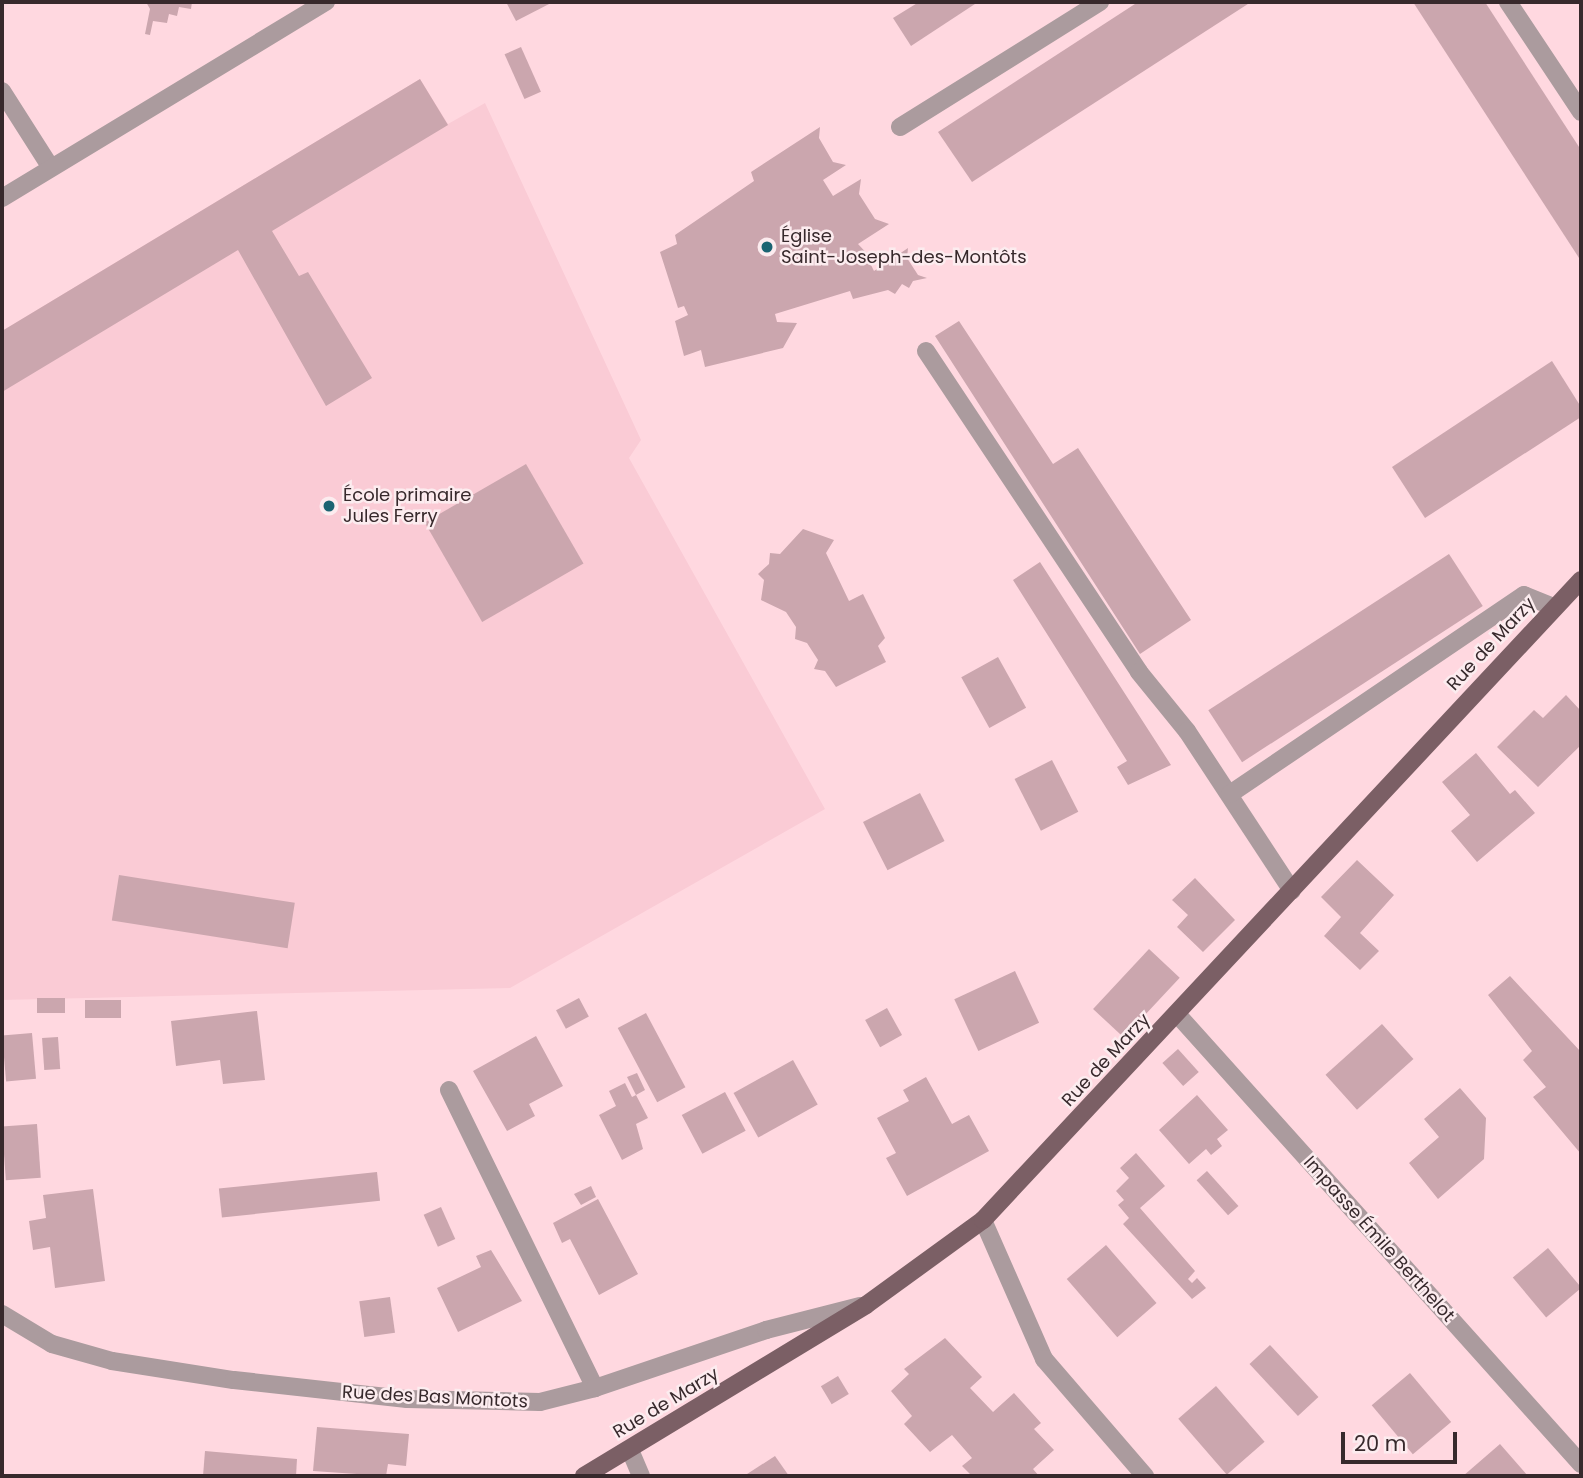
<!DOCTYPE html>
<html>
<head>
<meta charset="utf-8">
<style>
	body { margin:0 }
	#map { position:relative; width:1583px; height:1478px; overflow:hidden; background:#ffd8e0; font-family:Poppins,sans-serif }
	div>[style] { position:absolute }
	.built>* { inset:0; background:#facbd5 }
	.building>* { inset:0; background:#cba6ae; transform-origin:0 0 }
	.minor>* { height:18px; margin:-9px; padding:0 9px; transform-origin:9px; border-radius:9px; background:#ab9b9e }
	.major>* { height:18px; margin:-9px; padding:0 9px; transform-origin:9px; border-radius:9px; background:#7b5f65 }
	.dots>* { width:19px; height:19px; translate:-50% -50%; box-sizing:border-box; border:4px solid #fcecef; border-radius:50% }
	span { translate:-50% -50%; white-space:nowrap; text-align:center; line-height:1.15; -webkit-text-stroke:5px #fcecef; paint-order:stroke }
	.poi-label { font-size:18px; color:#37292c }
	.left { translate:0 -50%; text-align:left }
	.street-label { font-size:18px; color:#37292c }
	.frame { position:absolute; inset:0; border:4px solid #37292c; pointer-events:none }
	.scale { position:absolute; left:1341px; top:1432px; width:116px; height:32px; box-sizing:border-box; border:4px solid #37292c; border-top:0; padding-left:9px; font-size:21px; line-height:24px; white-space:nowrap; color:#37292c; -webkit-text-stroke:5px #fcecef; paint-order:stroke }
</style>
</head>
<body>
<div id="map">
	<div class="built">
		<div style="clip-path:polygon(420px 79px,448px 124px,485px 103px,641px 440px,629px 458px,825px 809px,510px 988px,2px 1000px,2px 331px)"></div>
	</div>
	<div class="building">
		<div style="clip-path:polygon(146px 2px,192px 2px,191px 9px,179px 7px,177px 16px,169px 14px,167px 23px,153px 21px,150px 35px,145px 34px,150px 9px)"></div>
		<div style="clip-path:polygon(506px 2px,553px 2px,516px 21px)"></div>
		<div style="clip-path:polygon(919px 2px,978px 2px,911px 46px,893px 18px)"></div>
		<div style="clip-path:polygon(1138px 2px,1251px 2px,972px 182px,938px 132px)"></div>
		<div style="clip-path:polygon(1413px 2px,1485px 2px,1581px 150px,1581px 261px)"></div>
		<div style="left:521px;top:47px;width:49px;height:18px;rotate:66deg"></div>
		<div style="clip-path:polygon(420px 79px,448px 125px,272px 231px,299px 276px,308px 272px,372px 378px,326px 406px,238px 250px,2px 392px,2px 331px)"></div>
		<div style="clip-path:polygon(820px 127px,819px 138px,833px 162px,846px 165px,823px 180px,833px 196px,861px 179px,859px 194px,875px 219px,889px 224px,858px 244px,874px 261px,870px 263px,874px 271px,908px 248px,907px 258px,918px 275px,927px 278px,913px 281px,909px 288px,902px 284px,895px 294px,888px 290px,853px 299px,850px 291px,775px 314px,777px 322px,797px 323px,783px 348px,705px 367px,701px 350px,684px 356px,675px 321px,688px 315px,684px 306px,678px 308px,660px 252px,677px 244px,675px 235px,754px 181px,751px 172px)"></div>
		<div style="clip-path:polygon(959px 321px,1053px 464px,1078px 448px,1191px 620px,1140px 654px,935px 336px)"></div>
		<div style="clip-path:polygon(1552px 361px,1581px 407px,1581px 417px,1425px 518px,1392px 467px)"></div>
		<div style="left:526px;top:464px;width:115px;height:117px;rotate:60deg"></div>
		<div style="clip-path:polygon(803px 529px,834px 540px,826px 553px,849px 601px,863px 594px,885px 638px,878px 646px,886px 662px,836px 687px,825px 671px,814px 669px,818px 660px,807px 643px,795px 639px,796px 627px,786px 612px,761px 600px,764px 580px,758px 574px,769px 564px,770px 553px,780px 554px)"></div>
		<div style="left:1449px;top:554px;width:62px;height:287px;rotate:57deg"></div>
		<div style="clip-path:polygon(1040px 562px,1171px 765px,1128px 785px,1117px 767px,1127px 761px,1013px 580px)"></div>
		<div style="left:998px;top:657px;width:58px;height:42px;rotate:61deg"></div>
		<div style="clip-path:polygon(1566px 695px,1581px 711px,1581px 745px,1538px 787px,1497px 747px,1534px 710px,1543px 718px)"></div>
		<div style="clip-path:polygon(1476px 753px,1510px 794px,1515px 790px,1535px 813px,1477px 862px,1451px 831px,1470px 815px,1442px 782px)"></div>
		<div style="left:1052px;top:760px;width:58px;height:42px;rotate:63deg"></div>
		<div style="left:920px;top:793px;width:54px;height:64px;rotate:63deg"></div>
		<div style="clip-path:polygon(1357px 860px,1394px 895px,1360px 933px,1379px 951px,1360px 970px,1324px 936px,1341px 917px,1321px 897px)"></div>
		<div style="left:119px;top:875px;width:178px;height:46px;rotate:9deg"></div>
		<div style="clip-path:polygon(1195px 878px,1235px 920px,1203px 952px,1177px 927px,1188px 915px,1172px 900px)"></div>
		<div style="left:1149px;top:949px;width:42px;height:82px;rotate:43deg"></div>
		<div style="left:1015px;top:971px;width:57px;height:67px;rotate:65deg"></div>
		<div style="clip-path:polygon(1510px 976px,1581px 1052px,1581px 1154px,1533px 1097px,1546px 1087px,1523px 1060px,1532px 1051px,1488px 995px)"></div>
		<div style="left:37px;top:998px;width:28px;height:15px"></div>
		<div style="left:579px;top:998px;width:21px;height:26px;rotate:62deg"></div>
		<div style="left:121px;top:1000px;width:18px;height:36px;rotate:90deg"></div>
		<div style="left:887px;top:1008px;width:31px;height:25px;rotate:61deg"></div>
		<div style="clip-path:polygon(257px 1011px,265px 1080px,223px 1084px,220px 1060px,176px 1066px,171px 1021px)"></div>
		<div style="left:646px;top:1013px;width:84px;height:32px;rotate:62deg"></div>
		<div style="left:1382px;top:1024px;width:47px;height:76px;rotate:48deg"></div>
		<div style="left:32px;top:1033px;width:46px;height:30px;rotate:85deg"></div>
		<div style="clip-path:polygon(536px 1036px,563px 1086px,529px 1104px,535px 1116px,507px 1131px,473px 1071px)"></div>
		<div style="left:58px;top:1037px;width:32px;height:16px;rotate:86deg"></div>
		<div style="left:1178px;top:1049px;width:31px;height:21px;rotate:48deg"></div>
		<div style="left:793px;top:1060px;width:51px;height:68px;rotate:61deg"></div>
		<div style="clip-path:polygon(637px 1073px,645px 1090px,636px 1095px,648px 1118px,636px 1124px,643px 1149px,622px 1160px,599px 1115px,616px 1106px,609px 1091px,625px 1083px,632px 1097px,636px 1095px,627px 1077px)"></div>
		<div style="clip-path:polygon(926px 1077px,952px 1124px,969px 1115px,989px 1151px,907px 1196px,886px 1158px,896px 1153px,877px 1118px,909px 1101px,903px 1090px)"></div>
		<div style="clip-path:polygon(1460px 1088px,1486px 1118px,1484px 1159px,1438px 1199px,1409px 1163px,1439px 1137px,1424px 1119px)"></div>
		<div style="left:725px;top:1092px;width:44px;height:49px;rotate:62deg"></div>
		<div style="clip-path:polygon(1197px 1095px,1228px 1130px,1217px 1139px,1222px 1146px,1211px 1155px,1206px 1149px,1189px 1164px,1159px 1130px)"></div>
		<div style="left:37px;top:1124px;width:54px;height:35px;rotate:86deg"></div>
		<div style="clip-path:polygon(1136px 1153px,1165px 1186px,1140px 1208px,1195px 1271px,1188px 1279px,1192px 1283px,1197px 1278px,1206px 1288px,1192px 1299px,1123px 1224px,1129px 1218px,1118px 1205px,1124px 1200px,1116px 1191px,1129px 1178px,1120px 1168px)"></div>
		<div style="left:1207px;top:1171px;width:47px;height:14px;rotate:48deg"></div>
		<div style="left:377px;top:1172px;width:29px;height:159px;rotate:84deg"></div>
		<div style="clip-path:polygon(591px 1186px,596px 1197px,581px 1205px,574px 1194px)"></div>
		<div style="clip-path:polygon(93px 1189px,105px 1281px,55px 1288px,50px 1247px,33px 1250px,29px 1221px,46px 1218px,43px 1195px)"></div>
		<div style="clip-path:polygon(598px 1199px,638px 1274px,599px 1295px,570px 1239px,562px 1243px,553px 1223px)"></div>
		<div style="left:441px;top:1207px;width:35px;height:19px;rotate:66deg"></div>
		<div style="left:1106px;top:1245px;width:77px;height:52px;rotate:49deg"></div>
		<div style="left:1548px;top:1248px;width:52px;height:46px;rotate:50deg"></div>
		<div style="clip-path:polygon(491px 1250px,522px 1301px,458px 1332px,437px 1288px,481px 1267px,476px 1256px)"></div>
		<div style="left:390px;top:1297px;width:36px;height:31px;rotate:82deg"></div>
		<div style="clip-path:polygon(945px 1338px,982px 1377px,970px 1388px,993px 1412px,1014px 1393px,1041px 1423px,1034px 1429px,1054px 1450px,1033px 1469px,1039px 1476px,972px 1476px,962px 1466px,972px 1458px,952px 1435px,930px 1452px,904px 1424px,912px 1416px,891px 1391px,909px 1374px,904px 1369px)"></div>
		<div style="left:1270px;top:1345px;width:71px;height:28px;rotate:47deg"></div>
		<div style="left:1410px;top:1373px;width:64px;height:50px;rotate:50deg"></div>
		<div style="left:838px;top:1376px;width:21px;height:20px;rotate:59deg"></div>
		<div style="left:1216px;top:1386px;width:74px;height:50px;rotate:49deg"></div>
		<div style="clip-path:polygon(317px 1427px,409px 1434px,406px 1466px,388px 1464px,386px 1476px,313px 1471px)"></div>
		<div style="clip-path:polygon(1500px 1444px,1528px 1476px,1463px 1476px)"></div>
		<div style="clip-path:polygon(205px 1451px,297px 1459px,296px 1476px,203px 1476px)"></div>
		<div style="clip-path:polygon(775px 1456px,789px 1476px,744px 1476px)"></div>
	</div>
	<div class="minor">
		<div style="left:1508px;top:2px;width:132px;rotate:56.4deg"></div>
		<div style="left:2px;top:91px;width:91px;rotate:57.5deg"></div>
		<div style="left:900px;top:127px;width:236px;rotate:-32deg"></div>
		<div style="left:2px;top:198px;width:379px;rotate:-31.2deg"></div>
		<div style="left:926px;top:351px;width:385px;rotate:56.4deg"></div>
		<div style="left:1139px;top:672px;width:76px;rotate:50.9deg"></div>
		<div style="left:1187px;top:731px;width:191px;rotate:56.7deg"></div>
		<div style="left:1230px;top:794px;width:355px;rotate:-34.1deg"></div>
		<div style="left:1524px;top:595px;width:32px;rotate:22deg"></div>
		<div style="left:1177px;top:1014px;width:605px;rotate:48.08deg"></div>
		<div style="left:449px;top:1090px;width:332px;rotate:63.9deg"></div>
		<div style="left:983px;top:1220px;width:152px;rotate:66.3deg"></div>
		<div style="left:1044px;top:1359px;width:155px;rotate:49.2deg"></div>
		<div style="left:2px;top:1314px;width:58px;rotate:31deg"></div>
		<div style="left:52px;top:1344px;width:62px;rotate:15.8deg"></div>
		<div style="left:112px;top:1361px;width:123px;rotate:8.9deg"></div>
		<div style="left:234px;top:1380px;width:174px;rotate:6.3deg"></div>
		<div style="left:407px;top:1399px;width:133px;rotate:1.3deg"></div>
		<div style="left:540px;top:1402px;width:57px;rotate:-14.3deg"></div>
		<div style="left:595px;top:1388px;width:181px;rotate:-18.7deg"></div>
		<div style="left:766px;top:1330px;width:97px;rotate:-14.3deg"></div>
		<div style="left:630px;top:1450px;width:28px;rotate:67deg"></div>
	</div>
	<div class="major">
		<div style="left:584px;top:1476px;width:330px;rotate:-31.2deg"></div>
		<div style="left:866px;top:1305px;width:145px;rotate:-36deg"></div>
		<div style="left:983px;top:1220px;width:876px;rotate:-46.94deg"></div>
	</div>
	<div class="dots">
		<div style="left:767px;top:247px;background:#1b6472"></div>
		<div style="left:329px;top:506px;background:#1b6472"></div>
	</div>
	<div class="poi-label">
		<span class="left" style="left:781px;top:247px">Église<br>Saint-Joseph-des-Montôts</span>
		<span class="left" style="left:343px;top:506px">École primaire<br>Jules Ferry</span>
	</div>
	<div class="street-label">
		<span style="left:1491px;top:644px;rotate:-47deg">Rue de Marzy</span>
		<span style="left:1106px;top:1060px;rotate:-47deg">Rue de Marzy</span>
		<span style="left:1379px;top:1239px;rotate:48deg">Impasse Émile Berthelot</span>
		<span style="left:435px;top:1397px;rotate:3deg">Rue des Bas Montots</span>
		<span style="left:666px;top:1403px;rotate:-31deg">Rue de Marzy</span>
	</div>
	<div class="frame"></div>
	<div class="scale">20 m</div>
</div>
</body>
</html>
